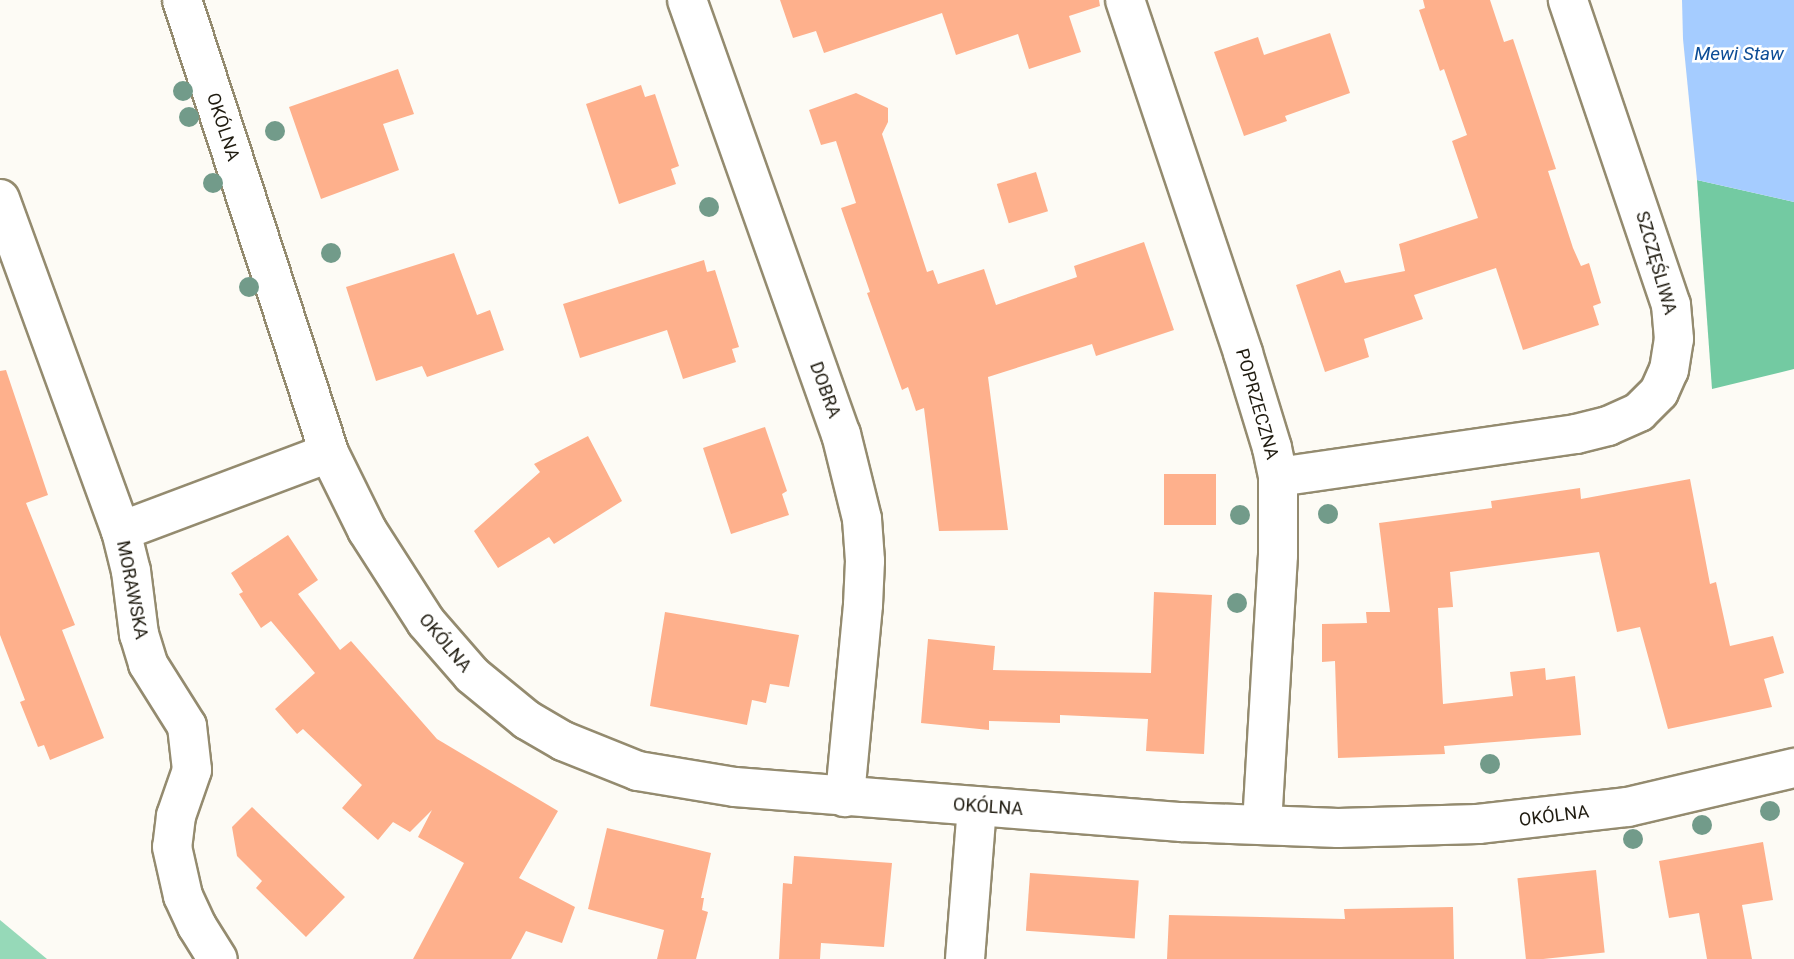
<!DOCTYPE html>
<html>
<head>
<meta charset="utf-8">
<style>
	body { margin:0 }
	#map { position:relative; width:1794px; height:959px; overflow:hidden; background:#fdfbf5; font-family:Roboto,sans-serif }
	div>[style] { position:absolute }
	.green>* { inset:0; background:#96d9b8 }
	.forest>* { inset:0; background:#73caa2 }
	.water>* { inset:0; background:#a5ccff }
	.building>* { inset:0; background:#feb08c; transform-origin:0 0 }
	.roads { filter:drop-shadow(2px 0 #948b6f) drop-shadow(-2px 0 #948b6f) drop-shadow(0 2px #948b6f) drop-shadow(0 -2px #948b6f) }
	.minor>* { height:38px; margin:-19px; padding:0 19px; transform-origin:19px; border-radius:19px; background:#fff }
	.trees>* { width:20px; height:20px; margin:-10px; border-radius:50%; background:#729b8a }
	span { translate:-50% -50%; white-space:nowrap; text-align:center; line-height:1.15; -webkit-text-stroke:5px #fff; paint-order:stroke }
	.street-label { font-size:18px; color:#1f1b10 }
	.water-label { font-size:19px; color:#0d4d96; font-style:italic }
</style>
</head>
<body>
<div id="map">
	<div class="green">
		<div style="clip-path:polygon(0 920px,47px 959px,0 959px)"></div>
	</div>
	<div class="forest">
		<div style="clip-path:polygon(1697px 180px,1794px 202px,1794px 369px,1712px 389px)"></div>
	</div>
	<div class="water">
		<div style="clip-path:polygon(1682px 0,1794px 0,1794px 202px,1697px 180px,1683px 39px)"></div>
	</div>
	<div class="building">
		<div style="clip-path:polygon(780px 0,1099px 0,1100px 6px,1069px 16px,1081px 52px,1029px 69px,1018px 34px,956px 55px,942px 13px,824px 53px,816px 31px,793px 38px)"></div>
		<div style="clip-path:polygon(1423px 0,1490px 0,1504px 42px,1513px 39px,1556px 169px,1548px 171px,1573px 248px,1581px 266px,1589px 263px,1601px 303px,1593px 306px,1599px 325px,1523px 350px,1496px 268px,1414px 295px,1423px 319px,1364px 339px,1369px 357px,1325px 372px,1296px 285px,1340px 270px,1345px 283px,1405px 271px,1399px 244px,1478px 218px,1452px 141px,1467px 135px,1444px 69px,1440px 71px,1419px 10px,1425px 8px)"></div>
		<div style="clip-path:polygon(1330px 33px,1350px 93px,1285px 116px,1287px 121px,1244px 136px,1214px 52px,1258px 37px,1264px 55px)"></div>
		<div style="clip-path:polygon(398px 69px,414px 114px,383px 124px,399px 170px,321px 199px,289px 107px)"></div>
		<div style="clip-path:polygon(641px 85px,645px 97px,655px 94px,679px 166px,671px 169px,676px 184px,619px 204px,586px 104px)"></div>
		<div style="clip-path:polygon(856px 93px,888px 108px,888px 122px,882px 134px,927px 272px,933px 270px,938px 284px,984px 269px,996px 305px,1077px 277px,1074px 266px,1144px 242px,1174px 330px,1096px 356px,1092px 344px,988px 377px,1008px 530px,939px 531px,924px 408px,916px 411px,908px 387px,902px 390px,867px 293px,870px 292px,841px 208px,856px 203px,836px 141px,821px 145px,809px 110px)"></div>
		<div style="left:1036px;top:172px;width:41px;height:41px;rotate:73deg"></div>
		<div style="clip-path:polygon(454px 253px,477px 315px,490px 310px,504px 350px,427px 377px,422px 366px,376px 381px,346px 287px)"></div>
		<div style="clip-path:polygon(704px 260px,707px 272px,715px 270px,739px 347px,732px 349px,736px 362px,683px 379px,667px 330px,580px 358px,563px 304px)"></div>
		<div style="clip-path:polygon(6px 370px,48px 495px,26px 503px,75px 625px,62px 630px,104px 738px,50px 760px,44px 745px,38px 747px,20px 702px,25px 700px,0 635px,0 371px)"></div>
		<div style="clip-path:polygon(765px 427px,787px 491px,782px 494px,789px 515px,731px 534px,703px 448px)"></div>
		<div style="clip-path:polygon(588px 436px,622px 501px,554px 544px,549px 537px,498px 568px,474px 531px,540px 472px,534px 464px)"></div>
		<div style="left:1216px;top:474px;width:51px;height:52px;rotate:90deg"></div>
		<div style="clip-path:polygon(1690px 479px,1710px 584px,1716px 582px,1730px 646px,1773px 636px,1784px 673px,1764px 679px,1772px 707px,1668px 729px,1640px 627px,1617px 632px,1599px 552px,1450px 572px,1453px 607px,1438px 608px,1443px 704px,1513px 696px,1510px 672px,1545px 668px,1546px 680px,1575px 676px,1581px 735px,1444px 746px,1445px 754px,1338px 758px,1335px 661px,1322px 662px,1322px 624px,1367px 623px,1366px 612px,1390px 612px,1379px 523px,1492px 508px,1491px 501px,1580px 488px,1581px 499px)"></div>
		<div style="clip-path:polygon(288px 535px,318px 580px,298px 594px,340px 650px,351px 641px,437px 739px,558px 811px,519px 878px,575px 907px,562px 943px,526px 931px,511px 959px,413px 959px,464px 863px,418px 837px,432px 810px,410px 832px,393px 822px,378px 840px,342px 808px,362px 785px,303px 729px,297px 734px,275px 709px,315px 673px,271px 621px,261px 628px,239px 594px,243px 592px,231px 573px)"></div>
		<div style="clip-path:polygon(1154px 592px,1212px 595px,1204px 754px,1146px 751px,1148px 719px,1060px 715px,1060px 723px,989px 721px,989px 730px,921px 723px,928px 639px,995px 646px,993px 670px,1151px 673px)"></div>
		<div style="clip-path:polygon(665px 612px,799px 635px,789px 687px,770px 684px,766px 703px,752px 700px,747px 725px,650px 706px)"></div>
		<div style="clip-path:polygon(252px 807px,345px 897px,306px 937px,256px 888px,262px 881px,237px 856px,232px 827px)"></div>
		<div style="clip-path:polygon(607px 828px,711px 853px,701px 898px,704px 898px,702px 910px,708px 912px,696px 959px,657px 959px,664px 930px,588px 909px)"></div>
		<div style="clip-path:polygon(1763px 842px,1773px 900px,1742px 905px,1752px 959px,1707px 959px,1699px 913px,1669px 918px,1659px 861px)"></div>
		<div style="clip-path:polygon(794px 856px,892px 863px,884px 947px,821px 943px,820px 959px,779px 959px,783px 883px,792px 884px)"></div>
		<div style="left:1596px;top:870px;width:83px;height:79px;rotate:84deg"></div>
		<div style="left:1030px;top:873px;width:109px;height:58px;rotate:4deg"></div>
		<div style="clip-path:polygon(1453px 907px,1454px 959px,1167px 959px,1169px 915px,1345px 919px,1344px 909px)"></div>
	</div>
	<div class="roads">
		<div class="minor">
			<div style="left:182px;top:0;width:476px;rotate:72deg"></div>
			<div style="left:329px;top:453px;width:86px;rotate:63.7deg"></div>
			<div style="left:367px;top:530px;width:109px;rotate:57.3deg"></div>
			<div style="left:426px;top:622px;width:70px;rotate:49deg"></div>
			<div style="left:472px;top:675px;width:71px;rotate:39.3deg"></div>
			<div style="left:527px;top:720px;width:42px;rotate:30.3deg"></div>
			<div style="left:563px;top:741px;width:81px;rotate:21.8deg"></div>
			<div style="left:638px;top:771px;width:98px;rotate:9.4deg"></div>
			<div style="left:735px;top:787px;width:448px;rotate:4.5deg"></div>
			<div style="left:1182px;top:822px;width:156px;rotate:2.2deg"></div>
			<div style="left:1338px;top:828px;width:140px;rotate:-1.6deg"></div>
			<div style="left:1478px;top:824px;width:151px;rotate:-6.5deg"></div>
			<div style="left:1628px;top:807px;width:171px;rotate:-13.2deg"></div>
			<div style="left:687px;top:0;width:461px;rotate:70.5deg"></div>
			<div style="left:841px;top:434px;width:88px;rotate:76.1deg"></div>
			<div style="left:862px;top:519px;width:42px;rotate:85.9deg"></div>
			<div style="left:865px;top:561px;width:44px;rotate:92.6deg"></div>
			<div style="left:863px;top:605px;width:193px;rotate:95.4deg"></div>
			<div style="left:1125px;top:0;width:372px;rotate:71.5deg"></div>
			<div style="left:1243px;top:353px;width:99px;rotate:73deg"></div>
			<div style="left:1272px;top:448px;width:30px;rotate:78deg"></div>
			<div style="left:1278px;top:477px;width:78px;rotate:90deg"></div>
			<div style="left:1278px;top:555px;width:270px;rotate:93.4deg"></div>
			<div style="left:0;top:199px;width:353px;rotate:70deg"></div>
			<div style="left:121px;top:531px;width:41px;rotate:76deg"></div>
			<div style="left:131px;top:571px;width:64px;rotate:82.8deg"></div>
			<div style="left:139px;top:634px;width:31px;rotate:73deg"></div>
			<div style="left:148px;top:664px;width:73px;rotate:57.8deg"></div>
			<div style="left:187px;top:726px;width:44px;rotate:83.5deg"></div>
			<div style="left:192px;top:770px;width:49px;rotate:109.2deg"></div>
			<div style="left:176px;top:816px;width:31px;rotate:97deg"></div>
			<div style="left:172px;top:847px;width:50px;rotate:77.3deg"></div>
			<div style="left:183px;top:896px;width:33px;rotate:65deg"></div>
			<div style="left:197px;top:926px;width:39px;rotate:58deg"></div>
			<div style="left:1278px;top:477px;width:301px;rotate:-8.2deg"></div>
			<div style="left:1576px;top:434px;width:33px;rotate:-14deg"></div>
			<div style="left:1608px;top:426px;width:34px;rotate:-24deg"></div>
			<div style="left:1639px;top:412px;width:28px;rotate:-45deg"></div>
			<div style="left:1659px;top:392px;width:24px;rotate:-66deg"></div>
			<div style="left:1669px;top:370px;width:31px;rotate:-81deg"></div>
			<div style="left:1674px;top:339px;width:34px;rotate:-95deg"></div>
			<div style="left:1671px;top:305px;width:322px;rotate:-108.7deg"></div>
			<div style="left:121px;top:531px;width:222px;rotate:-20.6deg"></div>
			<div style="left:965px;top:959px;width:153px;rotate:-85.5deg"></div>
		</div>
	</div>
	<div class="trees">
		<div style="left:183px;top:91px"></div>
		<div style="left:189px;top:117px"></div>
		<div style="left:275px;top:131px"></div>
		<div style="left:213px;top:183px"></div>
		<div style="left:709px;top:207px"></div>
		<div style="left:331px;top:253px"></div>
		<div style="left:249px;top:287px"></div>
		<div style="left:1328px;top:514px"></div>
		<div style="left:1240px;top:515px"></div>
		<div style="left:1237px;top:603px"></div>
		<div style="left:1490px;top:764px"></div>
		<div style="left:1770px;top:811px"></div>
		<div style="left:1702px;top:825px"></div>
		<div style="left:1633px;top:839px"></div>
	</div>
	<div class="street-label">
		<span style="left:223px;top:127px;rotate:72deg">OKÓLNA</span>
		<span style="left:1656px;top:263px;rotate:74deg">SZCZĘŚLIWA</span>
		<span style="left:825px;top:390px;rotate:70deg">DOBRA</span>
		<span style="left:1257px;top:404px;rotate:74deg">POPRZECZNA</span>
		<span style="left:132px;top:590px;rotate:79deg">MORAWSKA</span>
		<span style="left:445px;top:643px;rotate:50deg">OKÓLNA</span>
		<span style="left:988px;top:807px;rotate:4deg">OKÓLNA</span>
		<span style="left:1554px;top:816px;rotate:-7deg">OKÓLNA</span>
	</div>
	<div class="water-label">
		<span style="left:1739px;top:54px">Mewi Staw</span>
	</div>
</div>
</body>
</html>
